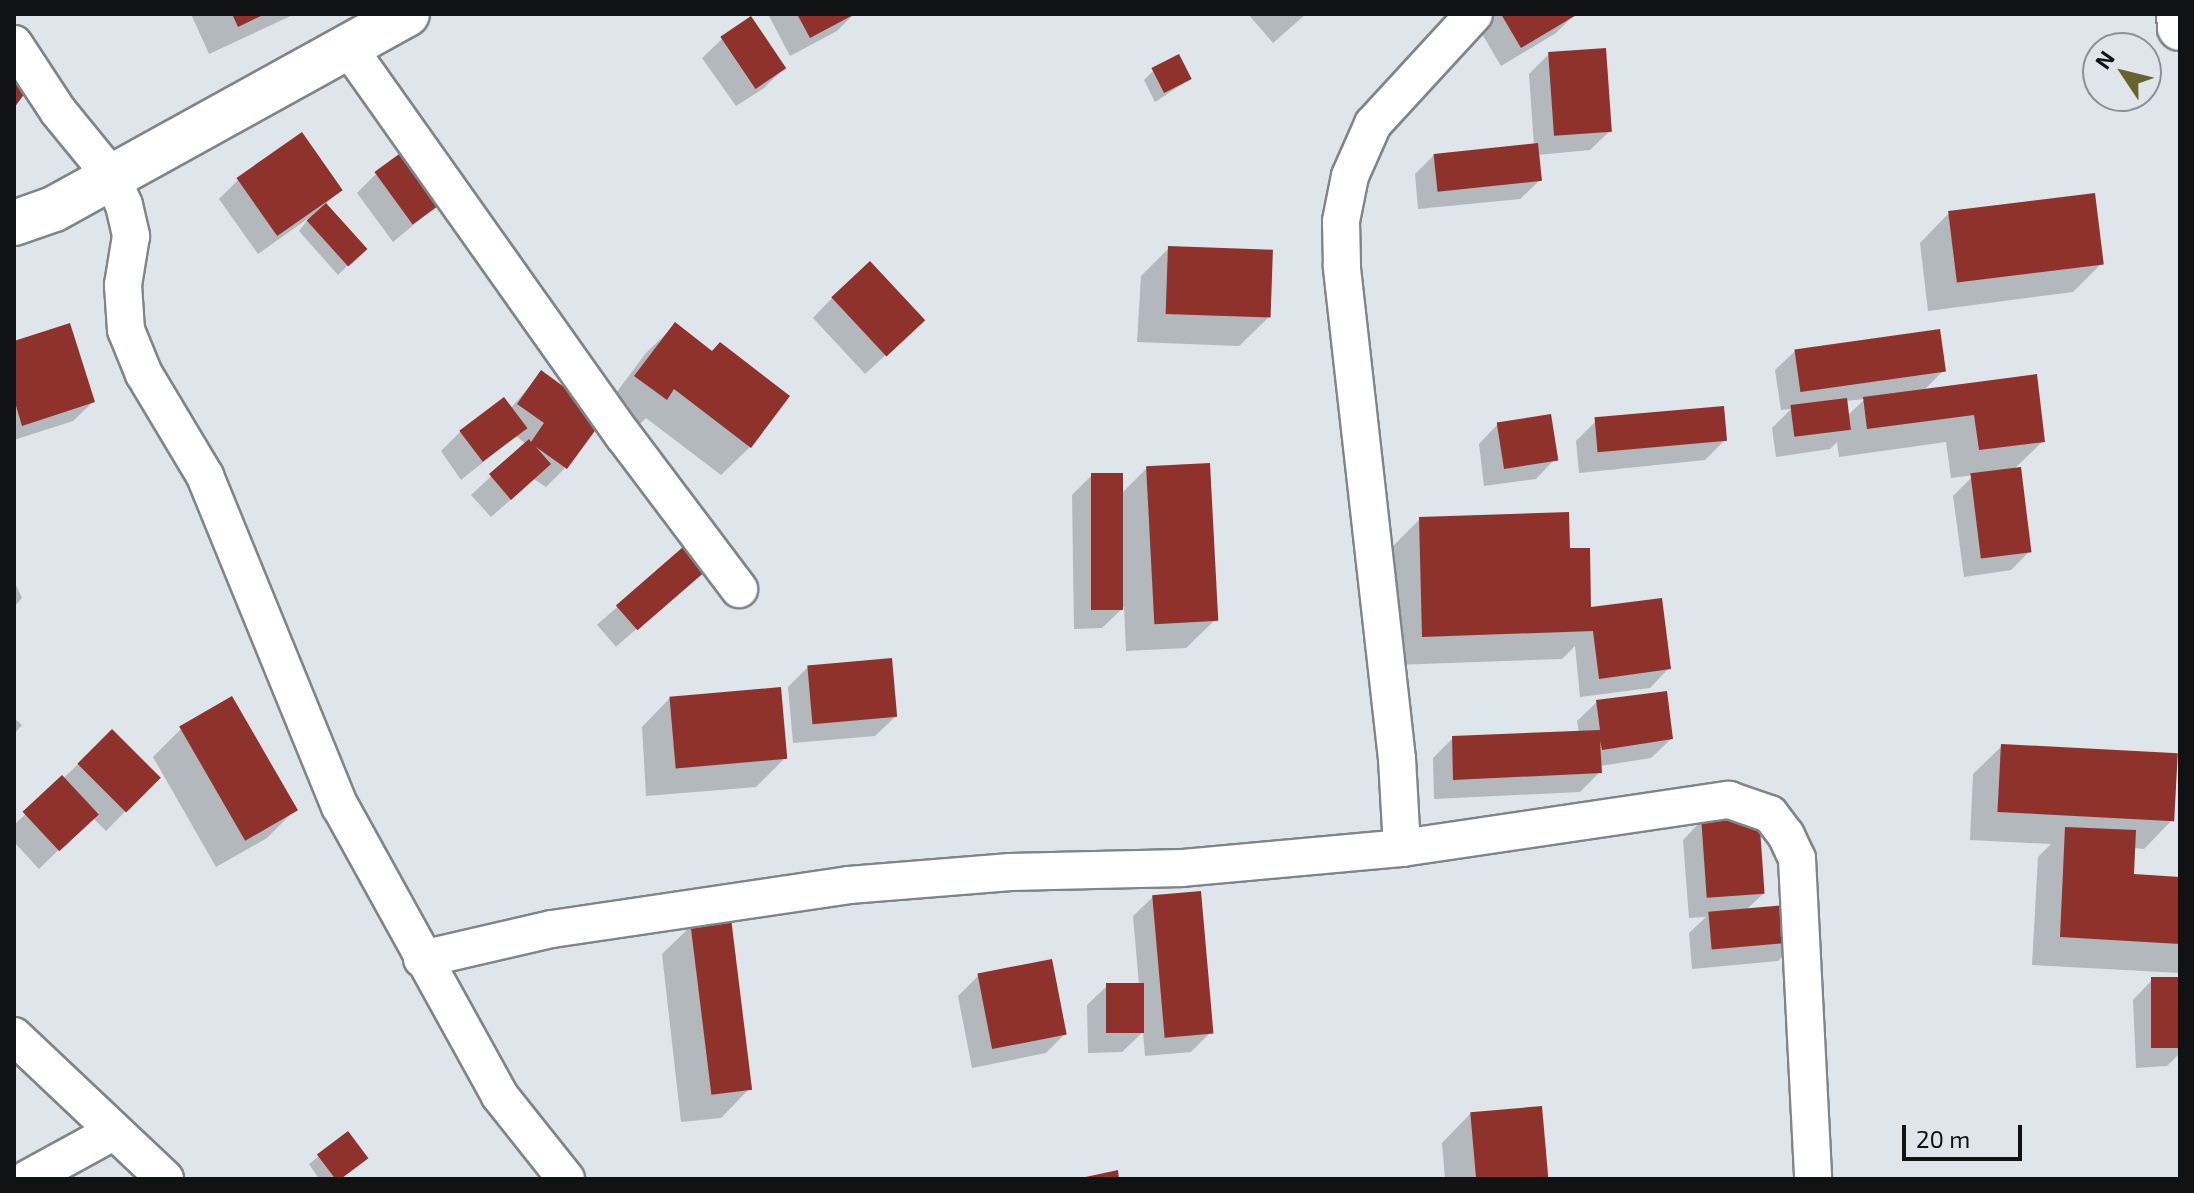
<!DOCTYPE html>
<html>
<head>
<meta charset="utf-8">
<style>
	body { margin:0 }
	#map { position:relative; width:2194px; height:1193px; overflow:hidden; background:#dfe6eb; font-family:"Exo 2",sans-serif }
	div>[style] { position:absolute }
	.shadow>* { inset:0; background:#0003; transform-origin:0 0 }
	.building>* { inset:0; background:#8f322c; transform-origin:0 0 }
	.roads { filter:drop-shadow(2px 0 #80858a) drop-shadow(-2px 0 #80858a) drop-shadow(0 2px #80858a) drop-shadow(0 -2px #80858a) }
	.minor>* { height:36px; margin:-18px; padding:0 18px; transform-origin:18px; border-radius:18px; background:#fff }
	.tertiary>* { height:44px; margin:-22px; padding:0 22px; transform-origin:22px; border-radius:22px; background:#fff }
	.secondary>* { height:44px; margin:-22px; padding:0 22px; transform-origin:22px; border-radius:22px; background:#fff }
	span { translate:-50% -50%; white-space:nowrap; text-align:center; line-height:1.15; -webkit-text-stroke:8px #dfe6eb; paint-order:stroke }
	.frame { position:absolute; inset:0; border:16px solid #101214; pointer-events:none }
	.north { position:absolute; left:2082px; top:32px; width:80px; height:80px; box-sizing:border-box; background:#dfe6eb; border:2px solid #8c9195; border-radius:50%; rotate:305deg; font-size:22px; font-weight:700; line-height:32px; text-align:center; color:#101214 }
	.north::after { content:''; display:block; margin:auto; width:28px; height:36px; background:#69622f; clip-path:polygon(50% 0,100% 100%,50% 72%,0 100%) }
	.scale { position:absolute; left:1902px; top:1125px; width:120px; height:36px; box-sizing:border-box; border:4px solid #101214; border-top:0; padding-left:10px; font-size:24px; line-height:28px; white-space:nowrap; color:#101214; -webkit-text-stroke:6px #dfe6eb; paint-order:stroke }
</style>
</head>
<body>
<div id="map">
	<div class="shadow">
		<div style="clip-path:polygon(191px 14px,295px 14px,209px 54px)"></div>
		<div style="clip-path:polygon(768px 14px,854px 14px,837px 31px,790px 56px)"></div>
		<div style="clip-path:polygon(1248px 14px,1306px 14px,1273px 43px)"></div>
		<div style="clip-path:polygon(1484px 14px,1575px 14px,1556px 33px,1501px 66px,1475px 22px)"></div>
		<div style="clip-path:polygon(751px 19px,784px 68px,764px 88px,736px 106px,702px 58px,722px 39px)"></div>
		<div style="clip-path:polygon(1549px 54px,1610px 131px,1590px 150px,1537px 155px,1540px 180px,1520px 199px,1418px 209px,1415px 174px,1434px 155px,1534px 146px,1529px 74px)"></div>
		<div style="clip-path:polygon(1153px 71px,1190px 79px,1155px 102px,1144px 80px)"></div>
		<div style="clip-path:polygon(301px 135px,340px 190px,325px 205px,364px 249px,338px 275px,299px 231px,310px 217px,258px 254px,219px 199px,238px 180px)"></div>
		<div style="clip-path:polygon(377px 173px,441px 202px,393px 242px,357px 193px)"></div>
		<div style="clip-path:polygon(1948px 214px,2102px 263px,2073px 292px,1928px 311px,1920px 243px)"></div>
		<div style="clip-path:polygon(1169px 248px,1268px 318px,1239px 346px,1137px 342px,1141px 276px)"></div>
		<div style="clip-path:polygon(832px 298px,903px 339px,865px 374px,813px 318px)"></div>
		<div style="clip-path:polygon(675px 325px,711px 353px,750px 447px,721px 475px,646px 418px,637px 427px,607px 405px,646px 353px)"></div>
		<div style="clip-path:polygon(14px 343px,93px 402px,73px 421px,14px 440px)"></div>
		<div style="clip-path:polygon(evenodd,1795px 351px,1943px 371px,1923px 391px,2043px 441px,2013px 470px,2030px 551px,2011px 570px,1964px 577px,1953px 496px,1974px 475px,1951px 478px,1946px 442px,1839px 457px,1837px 442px,1830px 449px,1776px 457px,1772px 428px,1791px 409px,1781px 410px,1775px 370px,1795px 351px,1865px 399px,1847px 416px,1845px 401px,1865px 399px)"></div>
		<div style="clip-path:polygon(541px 373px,602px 417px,565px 468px,546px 487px,534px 479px,491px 517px,471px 495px,526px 444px,516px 436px,461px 480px,441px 451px,460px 432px,510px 409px)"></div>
		<div style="clip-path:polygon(1596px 421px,1725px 440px,1705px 460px,1579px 473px,1576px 441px)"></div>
		<div style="clip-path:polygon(1498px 424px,1555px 459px,1536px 479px,1484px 486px,1479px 444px)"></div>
		<div style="clip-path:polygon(1147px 468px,1215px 620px,1186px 648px,1126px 651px,1124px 607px,1102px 628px,1074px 629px,1072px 495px,1092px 475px,1121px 494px)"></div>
		<div style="clip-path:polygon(1420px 519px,1568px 550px,1590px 610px,1669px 668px,1650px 688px,1580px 697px,1575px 646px,1562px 659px,1394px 665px,1391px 548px)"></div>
		<div style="left:683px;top:550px;width:29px;height:114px;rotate:49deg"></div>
		<div style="clip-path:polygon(14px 581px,22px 598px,14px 607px)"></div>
		<div style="clip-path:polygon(808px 667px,895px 717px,875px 736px,793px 743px,788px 687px)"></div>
		<div style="clip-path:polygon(670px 698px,785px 758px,756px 787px,646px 796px,642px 727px)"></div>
		<div style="clip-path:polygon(1597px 702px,1671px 739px,1651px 758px,1600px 766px,1600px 772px,1580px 792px,1434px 799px,1433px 758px,1453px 738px,1579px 733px,1577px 721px)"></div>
		<div style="clip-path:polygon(14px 718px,22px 725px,14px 734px)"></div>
		<div style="clip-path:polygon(181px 729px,295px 810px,267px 838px,216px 867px,153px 757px)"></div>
		<div style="clip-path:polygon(112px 732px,158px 778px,106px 831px,92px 817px,39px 869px,14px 842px,14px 825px)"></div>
		<div style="clip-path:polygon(2002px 746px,2172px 820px,2144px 849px,2133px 848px,2131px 876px,2180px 879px,2180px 973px,2032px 965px,2038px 857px,2051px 844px,1970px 840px,1973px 774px)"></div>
		<div style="clip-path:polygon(1702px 820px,1763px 894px,1746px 910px,1797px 942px,1778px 961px,1692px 969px,1689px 933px,1706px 917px,1689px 918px,1683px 840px)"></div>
		<div style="clip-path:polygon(1153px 897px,1211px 1032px,1191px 1052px,1145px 1056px,1143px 1032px,1122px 1052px,1088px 1053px,1087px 1005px,1107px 986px,1139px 985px,1133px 916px)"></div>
		<div style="clip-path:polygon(691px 926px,749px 1089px,721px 1118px,681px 1122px,662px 954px)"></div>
		<div style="clip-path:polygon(978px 976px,1065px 1034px,1046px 1053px,972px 1068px,958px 996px)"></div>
		<div style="clip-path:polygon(2180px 979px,2180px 1053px,2167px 1066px,2136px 1068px,2133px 1000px,2152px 980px)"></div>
		<div style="clip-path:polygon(1470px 1114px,1546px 1179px,1445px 1179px,1442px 1143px)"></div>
		<div style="clip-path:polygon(347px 1134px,365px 1158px,339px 1179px,319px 1179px,309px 1164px)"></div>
	</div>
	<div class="building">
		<div style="clip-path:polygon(232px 14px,265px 14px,238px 27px)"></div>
		<div style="clip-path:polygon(797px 14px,855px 14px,810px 38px)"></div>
		<div style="clip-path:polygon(1501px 14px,1578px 14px,1521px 48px)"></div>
		<div style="left:751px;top:16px;width:63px;height:37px;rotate:56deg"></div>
		<div style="left:1606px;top:48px;width:84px;height:58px;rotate:86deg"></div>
		<div style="clip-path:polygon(14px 54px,40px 73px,14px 108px)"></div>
		<div style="left:1179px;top:54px;width:28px;height:31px;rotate:63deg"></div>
		<div style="left:302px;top:132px;width:71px;height:80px;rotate:55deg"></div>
		<div style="left:1538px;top:143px;width:38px;height:105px;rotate:84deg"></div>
		<div style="left:406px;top:149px;width:65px;height:39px;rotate:54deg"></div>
		<div style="left:2095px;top:193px;width:72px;height:148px;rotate:83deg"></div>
		<div style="left:326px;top:203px;width:62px;height:26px;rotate:48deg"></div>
		<div style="left:1168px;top:246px;width:105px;height:68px;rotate:2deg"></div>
		<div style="left:870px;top:261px;width:81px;height:53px;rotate:47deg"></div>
		<div style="clip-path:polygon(675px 322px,712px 351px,720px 342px,790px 396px,751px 448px,674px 389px,667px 400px,634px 376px)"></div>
		<div style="clip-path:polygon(70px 323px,95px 402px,22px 426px,14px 399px,14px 341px)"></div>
		<div style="left:1940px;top:329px;width:43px;height:147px;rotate:82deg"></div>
		<div style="clip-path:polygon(541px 370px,605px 417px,567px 469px,536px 447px,551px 464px,511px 500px,489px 474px,529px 439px,531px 442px,544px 423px,517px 404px)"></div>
		<div style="clip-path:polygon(2037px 374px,2045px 442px,1979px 450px,1974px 415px,1867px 429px,1863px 397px)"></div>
		<div style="left:504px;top:397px;width:39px;height:56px;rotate:53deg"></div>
		<div style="left:1847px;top:398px;width:32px;height:57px;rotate:83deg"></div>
		<div style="left:1724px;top:406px;width:35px;height:130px;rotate:85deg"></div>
		<div style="left:1551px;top:414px;width:47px;height:55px;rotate:81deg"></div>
		<div style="left:1210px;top:463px;width:158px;height:64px;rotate:87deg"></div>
		<div style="left:2021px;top:467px;width:86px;height:51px;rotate:83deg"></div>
		<div style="left:1091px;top:473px;width:32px;height:137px"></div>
		<div style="clip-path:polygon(1569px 512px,1570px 548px,1590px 548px,1591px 607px,1662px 598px,1671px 669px,1599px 679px,1593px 631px,1422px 637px,1419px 517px)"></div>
		<div style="left:683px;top:547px;width:33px;height:89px;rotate:49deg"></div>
		<div style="left:892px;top:658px;width:59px;height:85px;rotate:85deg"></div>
		<div style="left:781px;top:687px;width:72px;height:112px;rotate:85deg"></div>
		<div style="clip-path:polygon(1667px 691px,1673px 739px,1602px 750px,1600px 741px,1602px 773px,1453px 780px,1452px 736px,1600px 730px,1596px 700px)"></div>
		<div style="left:232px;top:696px;width:132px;height:61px;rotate:60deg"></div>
		<div style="left:112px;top:729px;width:69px;height:49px;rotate:45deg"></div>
		<div style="left:2001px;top:744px;width:177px;height:68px;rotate:3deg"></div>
		<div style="left:62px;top:775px;width:54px;height:54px;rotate:47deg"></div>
		<div style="left:1759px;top:814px;width:80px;height:58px;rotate:86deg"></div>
		<div style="clip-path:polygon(2065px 827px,2136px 830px,2134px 874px,2180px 877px,2180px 944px,2060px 937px)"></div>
		<div style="left:1201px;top:891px;width:143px;height:49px;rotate:85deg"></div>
		<div style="left:1796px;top:904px;width:38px;height:88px;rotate:85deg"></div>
		<div style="left:731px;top:918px;width:173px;height:41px;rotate:83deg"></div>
		<div style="left:1052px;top:959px;width:77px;height:76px;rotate:79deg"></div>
		<div style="left:2180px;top:977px;width:71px;height:29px;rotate:90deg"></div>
		<div style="left:1144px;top:983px;width:50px;height:38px;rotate:90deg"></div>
		<div style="left:1542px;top:1106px;width:73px;height:72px;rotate:85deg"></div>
		<div style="left:348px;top:1131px;width:34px;height:39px;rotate:53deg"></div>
		<div style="clip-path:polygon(1118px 1170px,1119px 1179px,1081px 1179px,1081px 1178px)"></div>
	</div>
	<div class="roads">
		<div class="minor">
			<div style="left:14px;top:44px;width:80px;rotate:56.7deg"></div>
			<div style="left:58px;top:111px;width:85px;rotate:50.7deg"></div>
			<div style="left:112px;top:177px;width:30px;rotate:67deg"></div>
			<div style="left:124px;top:205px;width:32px;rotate:77deg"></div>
			<div style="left:131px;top:236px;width:50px;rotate:99.3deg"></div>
			<div style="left:123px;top:285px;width:45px;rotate:86.2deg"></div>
			<div style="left:126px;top:330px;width:48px;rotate:67.8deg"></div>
			<div style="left:144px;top:374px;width:119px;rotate:59.1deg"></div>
			<div style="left:205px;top:476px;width:357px;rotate:67.8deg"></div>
			<div style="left:340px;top:806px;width:331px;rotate:61.1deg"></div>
			<div style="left:500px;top:1096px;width:106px;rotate:51.5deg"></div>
			<div style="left:348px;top:47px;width:476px;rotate:54.7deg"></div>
			<div style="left:623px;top:435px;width:193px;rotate:53deg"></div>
			<div style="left:1402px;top:848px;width:89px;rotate:-93.2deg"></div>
			<div style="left:1397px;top:759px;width:497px;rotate:-96.4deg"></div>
			<div style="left:1342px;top:265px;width:44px;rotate:-91.3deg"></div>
			<div style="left:1341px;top:221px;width:46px;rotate:-78.7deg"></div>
			<div style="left:1350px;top:176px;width:57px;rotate:-66.1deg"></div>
			<div style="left:1373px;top:124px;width:149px;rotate:-47.4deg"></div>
			<div style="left:422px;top:959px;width:133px;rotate:-13deg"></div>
			<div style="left:552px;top:929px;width:300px;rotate:-8.4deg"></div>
			<div style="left:849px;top:885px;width:162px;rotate:-4.6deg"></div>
			<div style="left:1010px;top:872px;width:172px;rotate:-1.3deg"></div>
			<div style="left:1182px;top:868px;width:221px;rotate:-5.2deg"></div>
			<div style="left:1402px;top:848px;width:331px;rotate:-8.4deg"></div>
			<div style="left:1729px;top:800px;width:43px;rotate:18.9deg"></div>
			<div style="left:1770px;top:814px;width:26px;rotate:53deg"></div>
			<div style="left:1786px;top:835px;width:26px;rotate:65deg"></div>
			<div style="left:1797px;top:859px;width:320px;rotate:87.1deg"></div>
			<div style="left:14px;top:1036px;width:208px;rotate:43.4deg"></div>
			<div style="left:27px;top:1179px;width:98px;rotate:-28.7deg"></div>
		</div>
		<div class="tertiary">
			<div style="left:14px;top:223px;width:42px;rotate:-19.3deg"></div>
			<div style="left:54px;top:209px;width:403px;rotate:-28.9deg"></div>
		</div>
		<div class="secondary">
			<div style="left:2179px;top:14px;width:14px;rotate:86deg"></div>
		</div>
	</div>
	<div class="frame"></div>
	<div class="north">N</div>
	<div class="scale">20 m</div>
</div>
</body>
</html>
